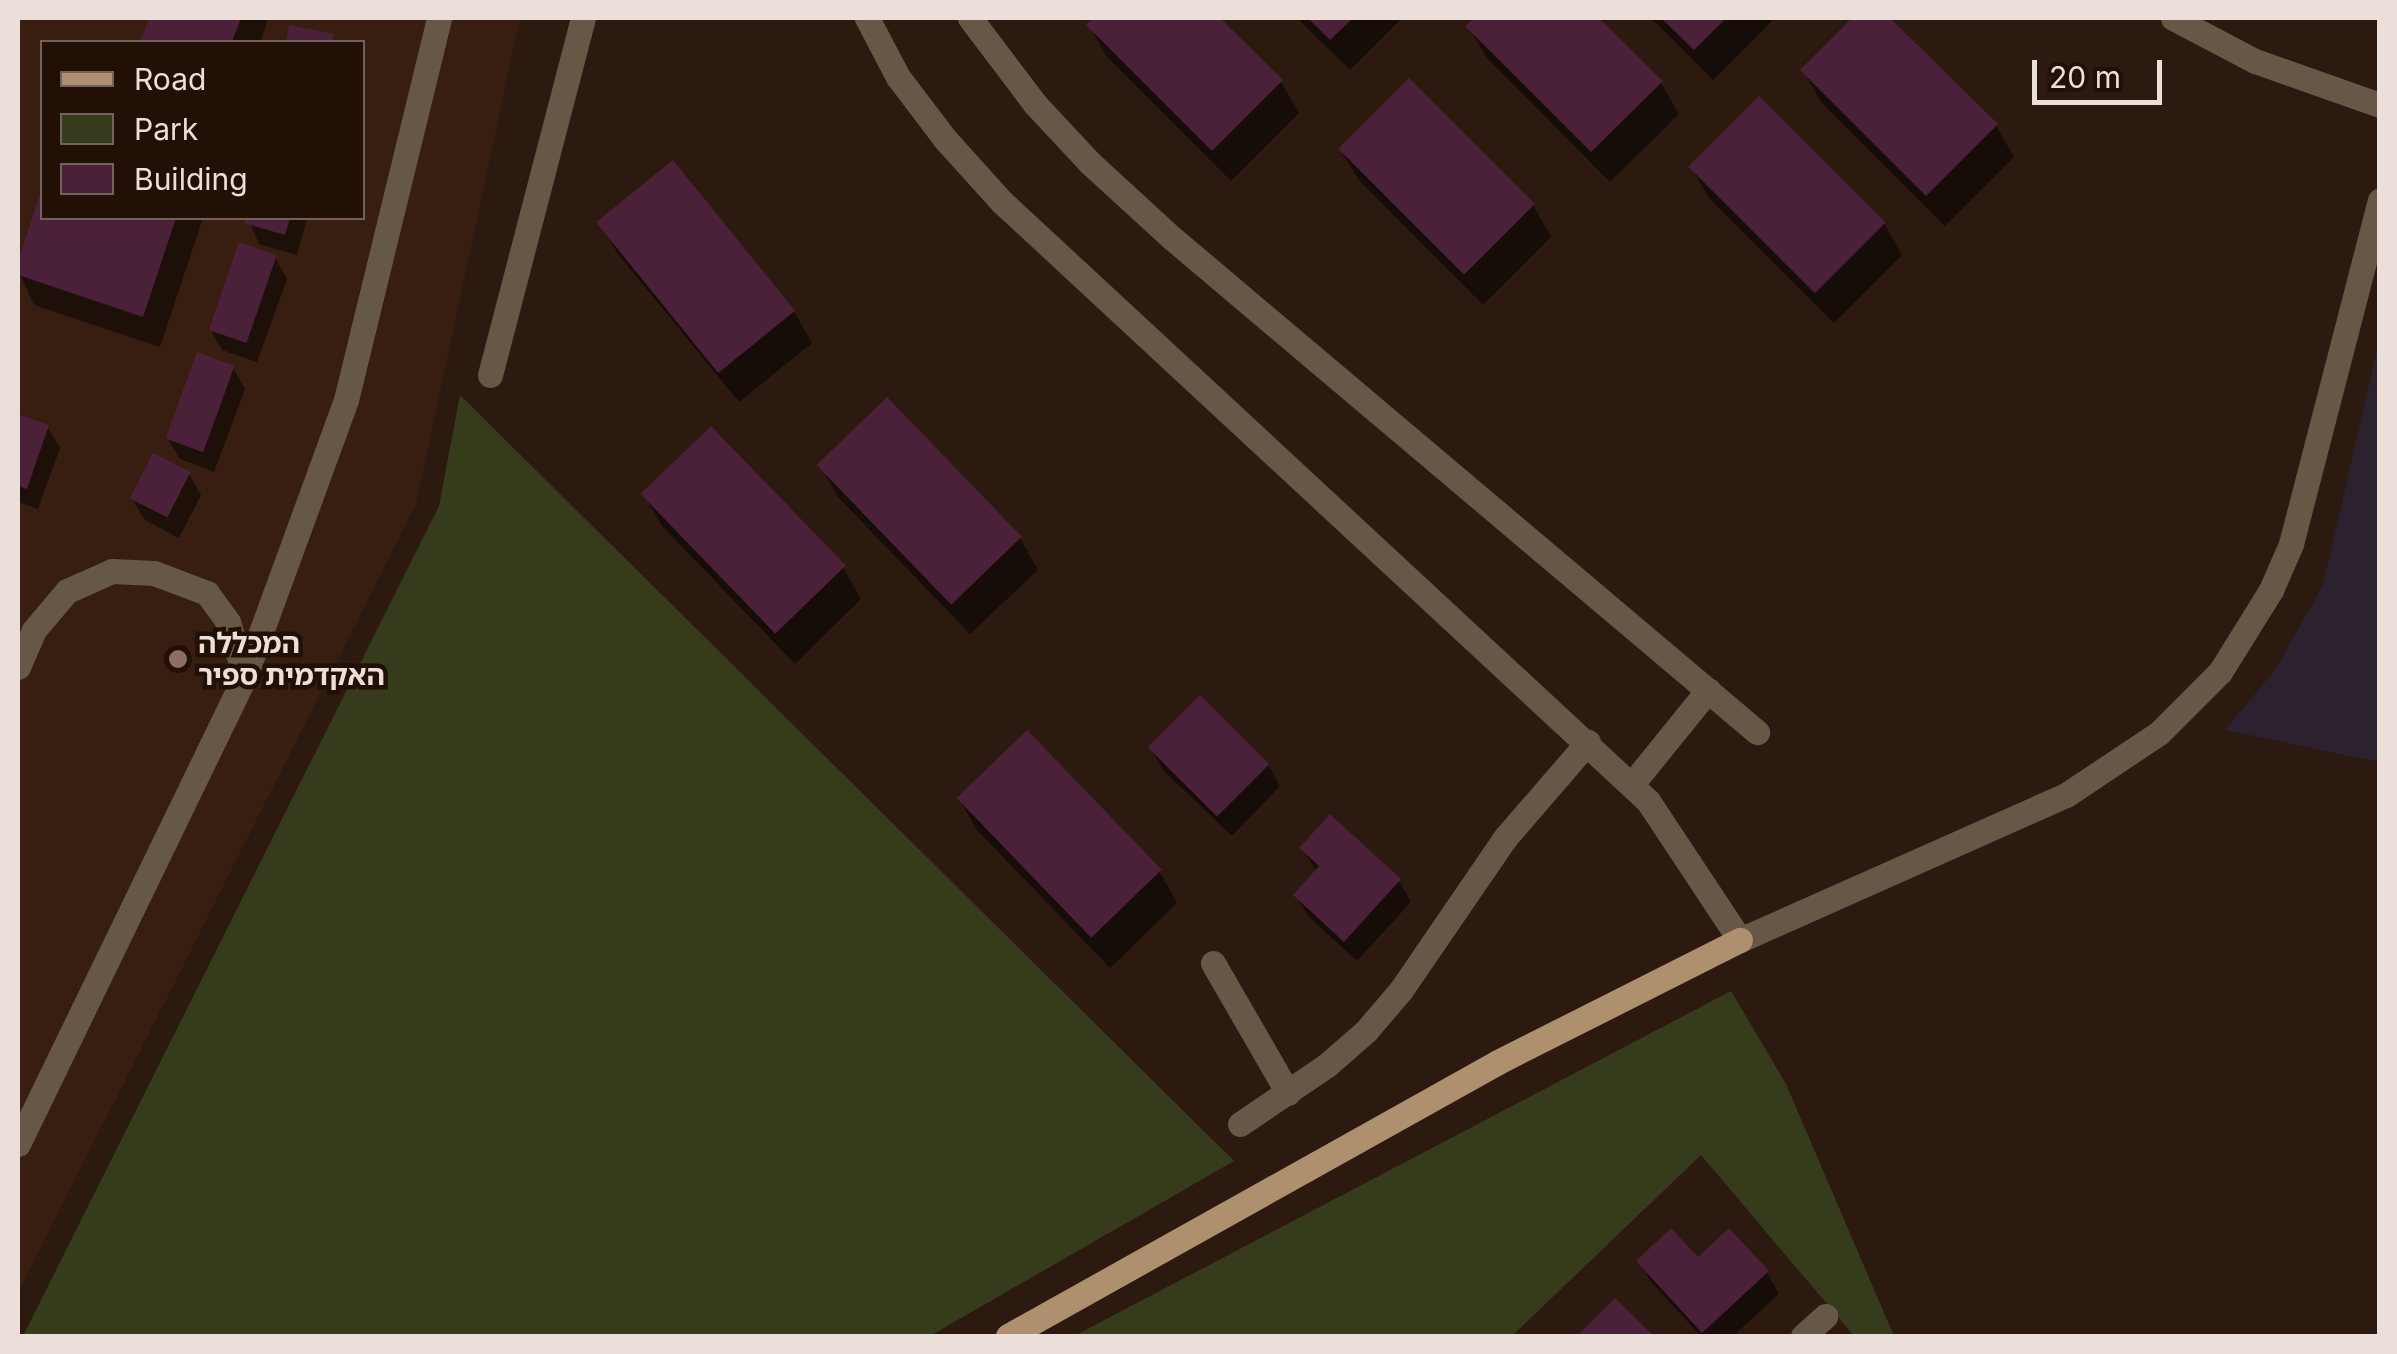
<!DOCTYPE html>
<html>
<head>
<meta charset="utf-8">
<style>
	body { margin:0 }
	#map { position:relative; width:2397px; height:1354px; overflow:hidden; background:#2c1910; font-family:Inter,"Noto Sans Hebrew",sans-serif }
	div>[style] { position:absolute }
	.built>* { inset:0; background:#371e11 }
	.industrial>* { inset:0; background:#2c212f }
	.green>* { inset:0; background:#363b1b }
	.shadow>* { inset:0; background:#0007 }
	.building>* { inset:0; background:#4a2138; transform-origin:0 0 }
	.minor>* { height:25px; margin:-12.5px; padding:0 12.5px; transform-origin:12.5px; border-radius:12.5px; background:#665747 }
	.major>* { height:25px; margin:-12.5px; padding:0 12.5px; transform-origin:12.5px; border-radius:12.5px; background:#ae906e }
	.dots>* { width:28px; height:28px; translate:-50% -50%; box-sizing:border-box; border:5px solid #221007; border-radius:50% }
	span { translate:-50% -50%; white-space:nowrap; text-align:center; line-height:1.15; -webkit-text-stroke:9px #221007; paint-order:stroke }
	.poi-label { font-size:28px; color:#ecded8; font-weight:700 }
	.left { translate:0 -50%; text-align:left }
	.frame { position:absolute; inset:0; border:20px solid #ecded8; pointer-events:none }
	.legend { position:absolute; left:40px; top:40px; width:325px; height:180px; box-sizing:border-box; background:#221007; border:2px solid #73625b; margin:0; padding:12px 18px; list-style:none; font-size:30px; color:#ecded8 }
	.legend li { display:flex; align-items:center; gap:20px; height:50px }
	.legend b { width:50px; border:2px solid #73625b }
	.scale { position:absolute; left:2032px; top:60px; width:130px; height:45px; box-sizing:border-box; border:5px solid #ecded8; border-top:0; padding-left:12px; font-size:30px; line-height:35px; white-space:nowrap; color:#ecded8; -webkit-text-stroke:8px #221007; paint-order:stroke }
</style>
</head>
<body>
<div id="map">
	<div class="built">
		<div style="clip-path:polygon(evenodd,18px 18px,520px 18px,416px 504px,18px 1293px,18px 18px,42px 42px,362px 42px,362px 218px,42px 218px,42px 42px)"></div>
	</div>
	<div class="industrial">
		<div style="clip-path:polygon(2379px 341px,2380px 762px,2379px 762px,2225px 730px,2275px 670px,2323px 585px)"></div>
	</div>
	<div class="green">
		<div style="clip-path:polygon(460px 395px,1234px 1161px,930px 1336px,23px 1336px,439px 506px)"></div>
		<div style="clip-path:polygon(1731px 991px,1786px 1084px,1894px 1336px,1854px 1336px,1701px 1155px,1512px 1336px,1074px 1336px)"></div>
	</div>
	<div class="shadow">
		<div style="clip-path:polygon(152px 18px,269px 18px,260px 42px,143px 42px)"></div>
		<div style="clip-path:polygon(1097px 18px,1217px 18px,1281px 82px,1299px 113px,1231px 181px,1107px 57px,1089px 25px)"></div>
		<div style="clip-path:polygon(1297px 18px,1402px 18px,1350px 70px)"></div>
		<div style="clip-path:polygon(1477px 18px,1595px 18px,1661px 83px,1679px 114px,1610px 182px,1487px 58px,1468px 26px)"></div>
		<div style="clip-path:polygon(1651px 18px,1775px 18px,1713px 80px)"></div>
		<div style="clip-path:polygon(1856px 18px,1887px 18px,1996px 126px,2014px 157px,1945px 226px,1821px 102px,1803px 70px)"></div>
		<div style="clip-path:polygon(1340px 149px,1533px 205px,1551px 237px,1483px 305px,1359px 180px)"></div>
		<div style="clip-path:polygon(1691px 167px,1884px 223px,1902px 255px,1834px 323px,1709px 198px)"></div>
		<div style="clip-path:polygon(42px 194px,42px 218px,203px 218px,160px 347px,34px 305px,18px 270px)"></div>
		<div style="clip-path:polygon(248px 218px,307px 218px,297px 255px,259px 244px)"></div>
		<div style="clip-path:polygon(600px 223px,794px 311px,812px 343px,739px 402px,618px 254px)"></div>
		<div style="clip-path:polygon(275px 257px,287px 279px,257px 362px,222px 350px,210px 329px)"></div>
		<div style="clip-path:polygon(233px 368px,245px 389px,214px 472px,180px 459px,167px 438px)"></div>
		<div style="clip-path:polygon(18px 416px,47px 427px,60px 448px,38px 509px,18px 502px)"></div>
		<div style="clip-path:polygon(820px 465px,1020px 538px,1038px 570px,970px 634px,838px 497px)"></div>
		<div style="clip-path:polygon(189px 474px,201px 495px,179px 538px,145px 520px,132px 499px)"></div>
		<div style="clip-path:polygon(644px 494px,843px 568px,861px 599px,795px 664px,662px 526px)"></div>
		<div style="clip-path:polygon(1151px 749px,1268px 765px,1280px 786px,1232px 836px,1163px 770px)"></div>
		<div style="clip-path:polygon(959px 799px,1159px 871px,1177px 903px,1110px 968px,977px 830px)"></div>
		<div style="clip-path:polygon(1302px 849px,1399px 881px,1411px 902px,1357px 961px,1309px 917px,1296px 896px,1317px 872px)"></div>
		<div style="clip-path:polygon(1639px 1261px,1698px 1261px,1767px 1273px,1779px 1294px,1733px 1336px,1701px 1336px,1651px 1282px)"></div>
	</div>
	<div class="building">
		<div style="clip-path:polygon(149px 18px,241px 18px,232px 42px,140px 42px)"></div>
		<div style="clip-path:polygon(1093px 18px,1220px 18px,1283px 80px,1212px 151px,1086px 25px)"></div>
		<div style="clip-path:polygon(1308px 18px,1353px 18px,1330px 40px)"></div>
		<div style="clip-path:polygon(1474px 18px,1599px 18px,1663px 81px,1591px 152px,1465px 26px)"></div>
		<div style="clip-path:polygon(1661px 18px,1726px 18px,1694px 50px)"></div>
		<div style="clip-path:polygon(1852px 18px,1890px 18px,1998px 124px,1926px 196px,1800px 70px)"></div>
		<div style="clip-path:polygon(289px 25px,334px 34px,332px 42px,286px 42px)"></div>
		<div style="left:1409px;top:78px;width:178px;height:100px;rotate:45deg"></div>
		<div style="left:1759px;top:96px;width:179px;height:100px;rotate:45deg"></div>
		<div style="left:673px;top:160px;width:194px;height:99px;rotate:51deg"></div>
		<div style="clip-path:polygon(42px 188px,42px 218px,176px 218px,143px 317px,18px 275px,18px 262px)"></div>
		<div style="clip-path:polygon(246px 218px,290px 218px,285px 235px,244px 223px)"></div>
		<div style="left:239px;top:242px;width:40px;height:93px;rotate:19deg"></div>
		<div style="left:197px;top:352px;width:40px;height:92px;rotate:20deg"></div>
		<div style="left:887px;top:397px;width:194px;height:98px;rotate:46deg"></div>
		<div style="clip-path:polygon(18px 414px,49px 425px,27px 489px,18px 486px)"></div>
		<div style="left:711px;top:426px;width:194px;height:98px;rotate:46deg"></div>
		<div style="left:153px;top:453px;width:42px;height:51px;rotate:27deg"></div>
		<div style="left:1200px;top:695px;width:98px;height:74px;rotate:45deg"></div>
		<div style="left:1027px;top:730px;width:194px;height:98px;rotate:46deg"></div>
		<div style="clip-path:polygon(1330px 814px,1401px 879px,1344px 942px,1293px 895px,1319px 866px,1299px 848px)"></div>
		<div style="clip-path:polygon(1671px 1228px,1698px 1257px,1729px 1228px,1769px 1271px,1702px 1333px,1636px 1261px)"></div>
		<div style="clip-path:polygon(1615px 1298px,1654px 1336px,1577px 1336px)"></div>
	</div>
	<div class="minor">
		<div style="left:867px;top:18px;width:67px;rotate:62.3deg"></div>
		<div style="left:898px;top:77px;width:78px;rotate:52.8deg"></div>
		<div style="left:945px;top:139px;width:85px;rotate:47.9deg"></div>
		<div style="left:1002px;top:202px;width:881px;rotate:42.84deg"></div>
		<div style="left:1648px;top:801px;width:167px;rotate:56.5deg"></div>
		<div style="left:1740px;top:940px;width:357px;rotate:-24deg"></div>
		<div style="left:2066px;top:795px;width:112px;rotate:-33.7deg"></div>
		<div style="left:2159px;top:733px;width:86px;rotate:-45deg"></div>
		<div style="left:2220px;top:672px;width:97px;rotate:-58.1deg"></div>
		<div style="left:2271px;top:590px;width:50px;rotate:-66.5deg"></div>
		<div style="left:2291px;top:544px;width:355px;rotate:-75.5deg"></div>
		<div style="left:970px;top:18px;width:108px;rotate:52.9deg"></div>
		<div style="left:1035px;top:104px;width:79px;rotate:47deg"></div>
		<div style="left:1089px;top:162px;width:113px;rotate:42.5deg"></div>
		<div style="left:1172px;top:238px;width:766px;rotate:40.18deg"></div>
		<div style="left:2173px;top:18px;width:93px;rotate:27.7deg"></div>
		<div style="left:2255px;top:61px;width:133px;rotate:19.4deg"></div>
		<div style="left:490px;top:375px;width:369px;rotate:-75.4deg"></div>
		<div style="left:18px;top:667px;width:40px;rotate:-66.6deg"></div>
		<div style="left:34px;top:630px;width:51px;rotate:-49.8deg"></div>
		<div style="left:67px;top:591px;width:49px;rotate:-24deg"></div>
		<div style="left:112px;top:571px;width:42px;rotate:2.7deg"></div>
		<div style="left:154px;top:573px;width:57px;rotate:20.7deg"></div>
		<div style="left:207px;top:593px;width:36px;rotate:54deg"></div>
		<div style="left:228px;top:622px;width:57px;rotate:72.5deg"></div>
		<div style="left:1632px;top:784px;width:121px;rotate:-51deg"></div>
		<div style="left:1213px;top:963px;width:150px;rotate:60deg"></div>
		<div style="left:1240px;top:1124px;width:105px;rotate:-34.1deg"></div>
		<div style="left:1327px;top:1065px;width:52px;rotate:-41.1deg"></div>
		<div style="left:1366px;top:1031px;width:54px;rotate:-49.5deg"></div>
		<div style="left:1401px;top:990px;width:184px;rotate:-55.6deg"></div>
		<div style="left:1505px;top:838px;width:127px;rotate:-49.2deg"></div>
		<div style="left:18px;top:1144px;width:520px;rotate:-64.12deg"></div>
		<div style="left:245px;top:676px;width:294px;rotate:-69.9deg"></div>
		<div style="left:346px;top:400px;width:393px;rotate:-76.3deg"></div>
		<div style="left:1803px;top:1336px;width:30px;rotate:-42deg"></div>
	</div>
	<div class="major">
		<div style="left:1008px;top:1336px;width:561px;rotate:-29.21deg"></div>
		<div style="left:1498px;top:1062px;width:271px;rotate:-26.8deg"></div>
	</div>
	<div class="dots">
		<div style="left:178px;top:659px;background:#8d6e63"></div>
	</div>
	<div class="poi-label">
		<span class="left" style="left:198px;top:659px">המכללה<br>האקדמית ספיר</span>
	</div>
	<div class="frame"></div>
	<ul class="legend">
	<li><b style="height:12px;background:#ae906e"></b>Road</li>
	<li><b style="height:28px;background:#363b1b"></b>Park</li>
	<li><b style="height:28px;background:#4a2138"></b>Building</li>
	</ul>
	<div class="scale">20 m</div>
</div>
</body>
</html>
